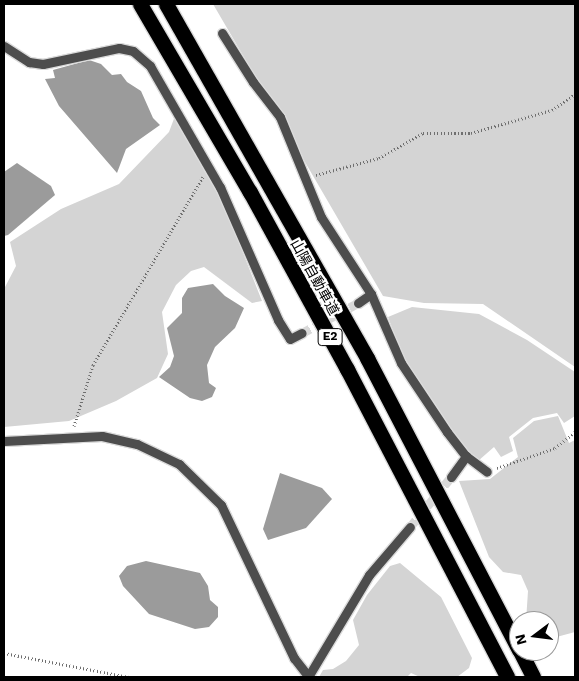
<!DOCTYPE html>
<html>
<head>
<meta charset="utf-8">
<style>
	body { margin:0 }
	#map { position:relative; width:579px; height:681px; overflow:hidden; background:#fff; font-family:"Work Sans","Noto Sans JP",sans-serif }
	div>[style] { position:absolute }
	.green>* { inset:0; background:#d4d4d4 }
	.water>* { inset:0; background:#9b9b9b }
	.minor-tunnel>* { height:9px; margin-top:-4.5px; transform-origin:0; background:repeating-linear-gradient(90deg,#d9d9d9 0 9px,transparent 0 13.5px) }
	.path>* { height:3px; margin-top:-1.5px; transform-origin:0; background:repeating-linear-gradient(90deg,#6f6f6f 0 1px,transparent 0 3.5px) }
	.roads { filter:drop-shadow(1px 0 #dbdbdb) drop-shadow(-1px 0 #dbdbdb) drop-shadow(0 1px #dbdbdb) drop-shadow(0 -1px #dbdbdb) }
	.minor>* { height:9px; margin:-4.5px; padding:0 4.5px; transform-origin:4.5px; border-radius:4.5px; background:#4d4d4d }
	.highway>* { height:15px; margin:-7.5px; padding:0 7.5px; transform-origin:7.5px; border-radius:7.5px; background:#000 }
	span { translate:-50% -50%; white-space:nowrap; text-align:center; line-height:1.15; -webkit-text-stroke:4.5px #fff; paint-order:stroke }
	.shield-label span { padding:1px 4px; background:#fff; border:1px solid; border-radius:4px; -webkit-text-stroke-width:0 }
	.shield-label { font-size:12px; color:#000; font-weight:700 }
	.street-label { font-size:14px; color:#000 }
	.frame { position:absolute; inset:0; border:5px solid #000; pointer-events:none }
	.north { position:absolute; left:509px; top:611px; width:50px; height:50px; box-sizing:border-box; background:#fff; border:1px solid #999; border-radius:50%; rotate:255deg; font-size:14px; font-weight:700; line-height:20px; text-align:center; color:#000 }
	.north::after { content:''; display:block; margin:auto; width:18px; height:22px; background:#000; clip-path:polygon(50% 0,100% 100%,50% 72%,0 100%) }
</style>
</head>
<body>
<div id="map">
	<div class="green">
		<div style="clip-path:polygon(213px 4px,575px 4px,575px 367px,483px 304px,424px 303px,383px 296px)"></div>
		<div style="clip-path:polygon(175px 116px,217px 187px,262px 301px,252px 303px,204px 267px,191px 271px,176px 285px,162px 312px,168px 354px,157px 378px,116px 401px,69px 421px,4px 427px,4px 289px,16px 266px,10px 242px,61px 209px,119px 184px,169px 132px)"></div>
		<div style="clip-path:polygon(412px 307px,479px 314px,527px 340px,575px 372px,575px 416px,564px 423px,557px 413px,533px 418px,509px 437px,513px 451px,501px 457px,494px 447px,478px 461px,456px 439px,404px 360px,388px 317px)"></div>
		<div style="clip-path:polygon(558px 416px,569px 443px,575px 440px,575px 632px,549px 639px,549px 621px,526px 621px,528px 591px,521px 575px,503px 572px,489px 557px,459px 481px,490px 479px,518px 457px,513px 438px,534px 421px)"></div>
		<div style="clip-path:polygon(400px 563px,441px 597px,472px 658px,469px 668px,457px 677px,420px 677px,411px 673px,407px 677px,319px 677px,323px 670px,333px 669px,346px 661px,359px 645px,353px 620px,367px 595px,390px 566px)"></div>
	</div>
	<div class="water">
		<div style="clip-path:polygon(89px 60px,101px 64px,112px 75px,121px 74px,127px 82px,141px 91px,153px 118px,160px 125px,126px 149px,117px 173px,59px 106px,45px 79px,55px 78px,53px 70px)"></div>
		<div style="clip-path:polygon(17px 163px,51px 186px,55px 195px,8px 235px,4px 236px,4px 172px)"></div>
		<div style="clip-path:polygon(213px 284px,225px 296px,244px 308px,235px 328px,215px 347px,207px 365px,209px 383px,216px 388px,212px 397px,202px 401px,190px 398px,159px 377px,170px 367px,174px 356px,167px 328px,182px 313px,182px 298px,188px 288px)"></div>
		<div style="clip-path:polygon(280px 473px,322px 488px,332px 499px,306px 528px,268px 540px,263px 529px)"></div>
		<div style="clip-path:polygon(146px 561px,200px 573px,208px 586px,210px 600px,218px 607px,218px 617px,209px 627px,195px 629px,149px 614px,123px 586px,119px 576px,127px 566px)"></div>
	</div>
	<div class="minor-tunnel">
		<div style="left:302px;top:333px;width:64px;rotate:-28.2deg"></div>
		<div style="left:410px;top:527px;width:65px;rotate:-50.6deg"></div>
	</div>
	<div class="path">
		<div style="left:316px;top:175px;width:65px;rotate:-15.1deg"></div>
		<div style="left:379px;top:158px;width:51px;rotate:-29.6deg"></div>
		<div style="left:423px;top:133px;width:48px"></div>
		<div style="left:471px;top:133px;width:84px;rotate:-15.9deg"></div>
		<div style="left:552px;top:110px;width:28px;rotate:-35deg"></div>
		<div style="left:74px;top:426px;width:64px;rotate:-72.7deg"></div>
		<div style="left:93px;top:365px;width:218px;rotate:-59.7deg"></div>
		<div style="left:497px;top:468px;width:61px;rotate:-19deg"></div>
		<div style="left:555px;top:448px;width:26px;rotate:-39deg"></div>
		<div style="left:4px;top:653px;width:127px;rotate:10.9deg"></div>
	</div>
	<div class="roads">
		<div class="minor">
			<div style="left:222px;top:33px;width:58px;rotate:57.7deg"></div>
			<div style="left:253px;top:82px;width:44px;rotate:52.4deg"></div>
			<div style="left:280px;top:117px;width:108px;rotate:67.7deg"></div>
			<div style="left:321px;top:217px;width:92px;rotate:57deg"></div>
			<div style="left:371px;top:294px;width:75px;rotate:66.5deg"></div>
			<div style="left:401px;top:363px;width:83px;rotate:56.3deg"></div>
			<div style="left:447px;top:432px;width:31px;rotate:52deg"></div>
			<div style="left:466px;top:456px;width:26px;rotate:37deg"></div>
			<div style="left:4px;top:46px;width:30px;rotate:33deg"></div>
			<div style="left:29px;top:62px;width:14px;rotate:8deg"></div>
			<div style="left:43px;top:64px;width:78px;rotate:-11.9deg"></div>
			<div style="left:119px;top:48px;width:14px;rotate:12deg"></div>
			<div style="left:133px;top:51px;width:23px;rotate:41deg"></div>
			<div style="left:150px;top:66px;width:140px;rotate:60deg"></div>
			<div style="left:220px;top:187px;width:145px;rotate:66.4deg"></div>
			<div style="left:278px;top:320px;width:22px;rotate:58deg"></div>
			<div style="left:290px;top:339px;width:13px;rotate:-27deg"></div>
			<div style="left:358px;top:303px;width:16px;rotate:-35deg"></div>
			<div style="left:4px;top:441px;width:98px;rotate:-2.9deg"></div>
			<div style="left:102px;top:436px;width:36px;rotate:13deg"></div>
			<div style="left:137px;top:444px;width:47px;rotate:25.5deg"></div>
			<div style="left:179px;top:464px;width:59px;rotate:44.3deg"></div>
			<div style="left:221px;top:505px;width:170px;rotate:64.5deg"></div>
			<div style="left:294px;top:658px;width:23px;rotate:52deg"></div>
			<div style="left:451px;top:477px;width:26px;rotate:-54deg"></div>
			<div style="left:308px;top:677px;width:119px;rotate:-59.1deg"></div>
			<div style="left:369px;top:575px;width:63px;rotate:-49.5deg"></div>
		</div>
		<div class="highway">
			<div style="left:140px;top:4px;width:218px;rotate:59.7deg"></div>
			<div style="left:250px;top:192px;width:202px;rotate:61.3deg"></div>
			<div style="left:347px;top:369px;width:347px;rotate:62.5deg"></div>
			<div style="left:166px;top:4px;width:407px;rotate:60.4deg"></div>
			<div style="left:367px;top:358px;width:329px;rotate:62.5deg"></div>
			<div style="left:520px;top:651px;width:29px;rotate:63deg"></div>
		</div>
	</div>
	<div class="shield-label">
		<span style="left:330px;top:337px">E2</span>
	</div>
	<div class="street-label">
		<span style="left:315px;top:277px;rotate:61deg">山陽自動車道</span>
	</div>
	<div class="frame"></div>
	<div class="north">N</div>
</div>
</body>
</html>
